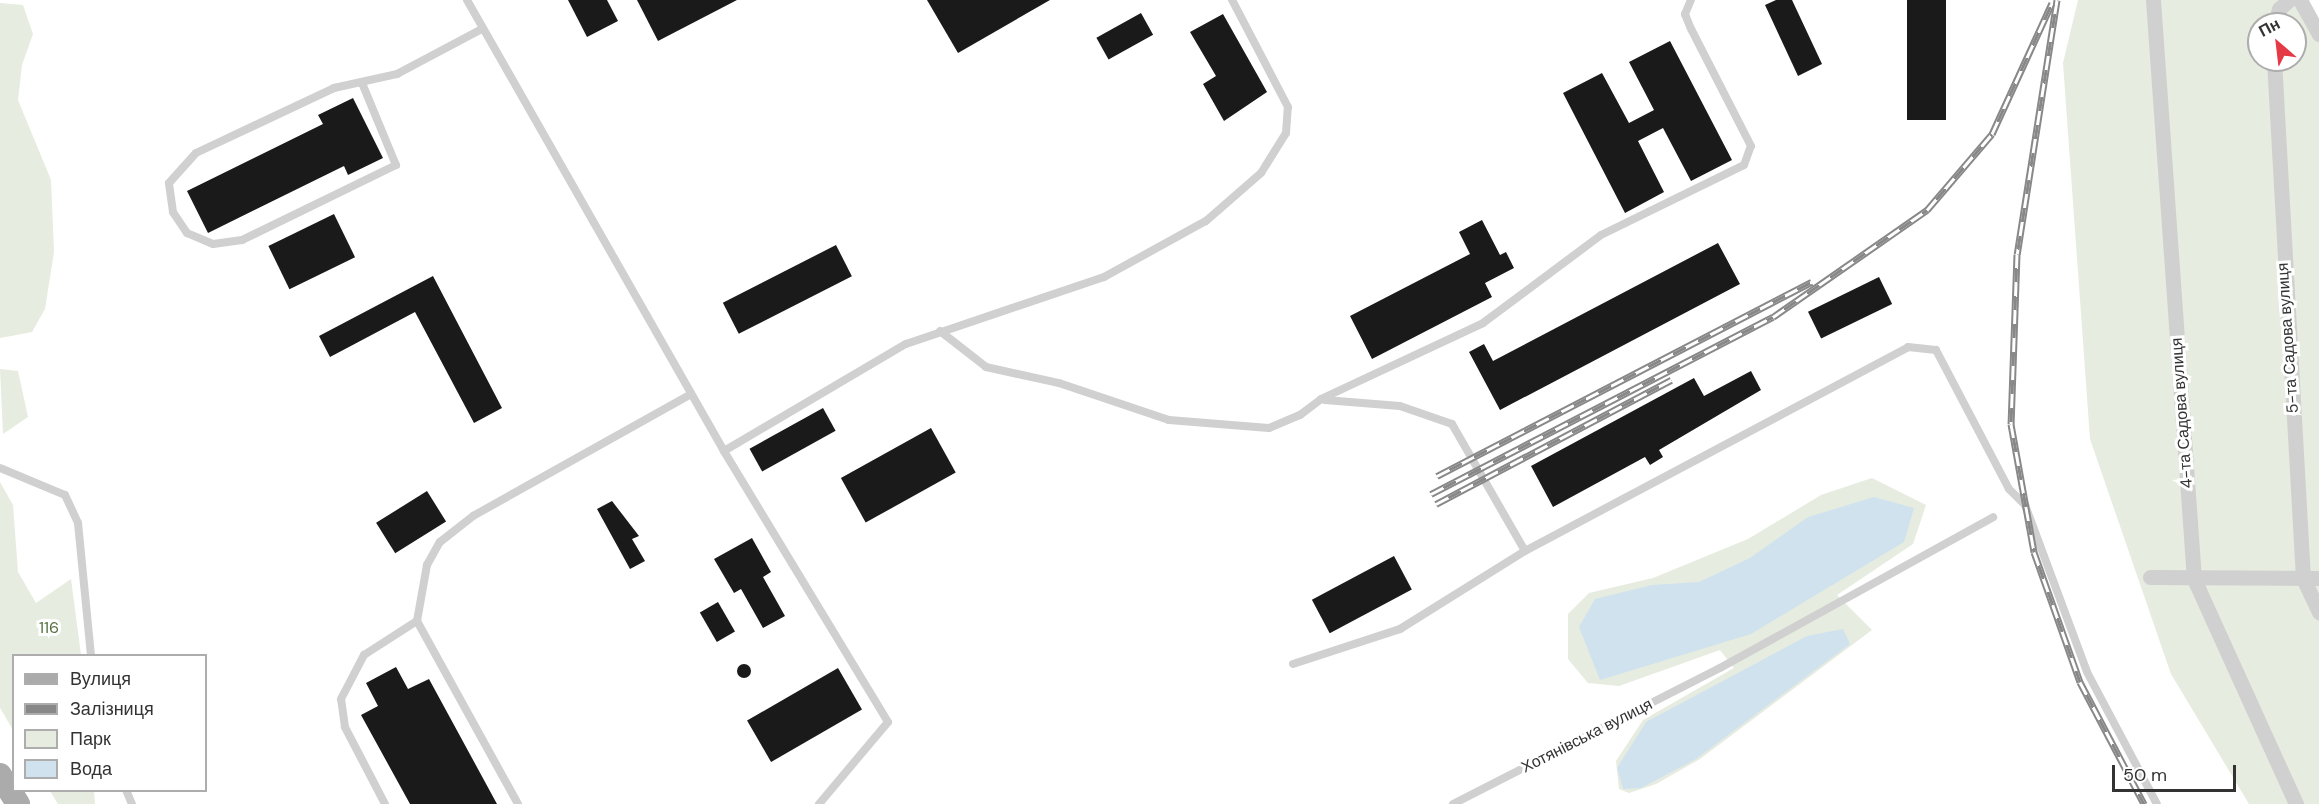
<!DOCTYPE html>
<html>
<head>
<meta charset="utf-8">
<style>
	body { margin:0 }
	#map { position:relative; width:2319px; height:804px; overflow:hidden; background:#fff; font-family:"DM Sans",sans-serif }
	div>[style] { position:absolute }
	.green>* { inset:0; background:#e6ecdf }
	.water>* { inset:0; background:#cfe2ee }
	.building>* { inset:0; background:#1a1a1a; transform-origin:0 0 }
	.round { border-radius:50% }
	.service>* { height:8px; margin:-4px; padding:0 4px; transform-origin:4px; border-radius:4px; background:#d0d0d0 }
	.minor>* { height:15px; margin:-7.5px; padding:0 7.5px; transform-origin:7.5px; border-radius:7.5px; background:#d0d0d0 }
	.primary>* { height:24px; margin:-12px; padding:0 12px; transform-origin:12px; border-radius:12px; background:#ababab }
	.rail>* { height:7px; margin-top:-3.5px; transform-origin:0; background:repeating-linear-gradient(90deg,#fff 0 14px,#888 0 28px); box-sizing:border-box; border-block:2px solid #888 }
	span { translate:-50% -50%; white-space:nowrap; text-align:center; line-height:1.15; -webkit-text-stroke:6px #fff; paint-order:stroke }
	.street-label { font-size:16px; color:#333 }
	.park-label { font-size:16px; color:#56703f }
	.legend { position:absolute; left:12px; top:654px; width:195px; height:138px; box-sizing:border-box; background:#fff; border:2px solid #adadad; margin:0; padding:8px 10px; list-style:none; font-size:18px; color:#333 }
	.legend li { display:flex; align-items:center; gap:12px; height:30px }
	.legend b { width:30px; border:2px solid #adadad }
	.north { position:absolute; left:2247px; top:12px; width:60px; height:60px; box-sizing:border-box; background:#fff; border:2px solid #adadad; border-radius:50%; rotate:332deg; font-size:16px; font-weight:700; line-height:24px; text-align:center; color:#333 }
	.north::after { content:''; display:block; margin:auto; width:21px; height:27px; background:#e63946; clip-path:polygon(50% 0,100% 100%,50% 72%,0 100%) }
	.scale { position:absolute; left:2112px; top:765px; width:124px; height:27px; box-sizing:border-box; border:3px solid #333; border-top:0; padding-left:8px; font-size:18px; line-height:21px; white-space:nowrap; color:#333; -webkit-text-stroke:4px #fff; paint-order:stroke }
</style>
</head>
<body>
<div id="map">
	<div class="green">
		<div style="clip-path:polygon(evenodd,2078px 0,2300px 0,2319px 39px,2319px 804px,2249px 804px,2171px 674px,2090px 439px,2063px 63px,2078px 0,2259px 24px,2295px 24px,2295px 60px,2259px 60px,2259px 24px)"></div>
		<div style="clip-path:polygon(0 3px,23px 5px,33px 34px,22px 65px,18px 100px,51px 180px,54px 252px,45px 309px,32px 332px,0 338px)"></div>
		<div style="clip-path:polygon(0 369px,18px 371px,28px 417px,3px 434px)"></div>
		<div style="clip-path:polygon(1872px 478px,1926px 505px,1913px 544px,1837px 595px,1872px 630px,1700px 759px,1656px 784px,1629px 793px,1619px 789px,1616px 761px,1643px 720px,1734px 668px,1720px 650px,1619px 686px,1588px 683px,1568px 659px,1568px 614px,1589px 593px,1653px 578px,1748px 539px,1821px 495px)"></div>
		<div style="clip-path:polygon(0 482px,13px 505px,18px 572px,36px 603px,71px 579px,81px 655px,14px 656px,13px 730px,0 708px)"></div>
		<div style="clip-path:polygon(50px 791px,94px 791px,95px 804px,58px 804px)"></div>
	</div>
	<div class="water">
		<div style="clip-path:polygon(1874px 497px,1914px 508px,1904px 542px,1751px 634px,1600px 680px,1579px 627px,1595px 599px,1652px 585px,1699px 582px,1750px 558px,1808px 517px)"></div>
		<div style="clip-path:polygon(1843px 629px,1850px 644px,1696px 759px,1641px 788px,1623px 789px,1617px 768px,1646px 722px,1807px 636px)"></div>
	</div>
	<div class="building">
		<div style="clip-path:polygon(568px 0,607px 0,618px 21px,587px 37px)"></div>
		<div style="clip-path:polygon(637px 0,737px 0,658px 41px)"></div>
		<div style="clip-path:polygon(927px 0,1050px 0,958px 53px)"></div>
		<div style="clip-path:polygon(1776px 0,1792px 0,1822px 64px,1798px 76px,1765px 5px)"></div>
		<div style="left:1907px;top:0;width:39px;height:120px"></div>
		<div style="left:1141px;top:13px;width:25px;height:51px;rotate:61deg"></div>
		<div style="clip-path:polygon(1223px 14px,1267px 92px,1224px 121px,1203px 84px,1216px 76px,1190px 32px)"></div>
		<div style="clip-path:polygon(1670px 41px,1732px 160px,1691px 181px,1663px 128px,1638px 141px,1664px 192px,1625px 213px,1563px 93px,1602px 73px,1629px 123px,1654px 110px,1629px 62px)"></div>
		<div style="clip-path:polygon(353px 98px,383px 158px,348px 175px,344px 166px,208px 233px,187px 191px,323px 124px,318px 115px)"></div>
		<div style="left:334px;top:214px;width:48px;height:73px;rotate:64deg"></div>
		<div style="clip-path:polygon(1482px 220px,1500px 255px,1506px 252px,1514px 268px,1485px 283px,1492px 297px,1372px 359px,1350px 316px,1470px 254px,1459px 232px)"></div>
		<div style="clip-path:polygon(1718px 243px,1740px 284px,1500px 410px,1469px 352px,1484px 344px,1493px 361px)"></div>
		<div style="left:836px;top:245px;width:35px;height:127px;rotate:63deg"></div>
		<div style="clip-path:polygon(433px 276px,502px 408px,474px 423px,415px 312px,330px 357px,319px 336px)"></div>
		<div style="left:1879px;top:277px;width:30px;height:79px;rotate:64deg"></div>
		<div style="clip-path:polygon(1751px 371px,1761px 390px,1659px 450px,1663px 457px,1650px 465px,1645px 457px,1553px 507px,1531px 466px,1694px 378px,1704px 396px)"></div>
		<div style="left:823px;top:408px;width:26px;height:84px;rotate:61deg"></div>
		<div style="left:931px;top:428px;width:51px;height:103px;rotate:61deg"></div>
		<div style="left:427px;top:491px;width:36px;height:60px;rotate:58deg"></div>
		<div style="clip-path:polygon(612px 501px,639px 536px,632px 539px,645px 561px,630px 569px,597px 509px)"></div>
		<div style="clip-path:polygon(752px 538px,771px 572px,763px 577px,785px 616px,763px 628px,741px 589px,734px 593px,714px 559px)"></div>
		<div style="left:1394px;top:556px;width:38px;height:93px;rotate:62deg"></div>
		<div style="left:718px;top:602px;width:34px;height:21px;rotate:60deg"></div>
		<div class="round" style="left:737px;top:664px;width:14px;height:14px"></div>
		<div style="clip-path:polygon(396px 667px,408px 689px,429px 679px,497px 804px,410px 804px,361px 715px,378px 706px,366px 683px)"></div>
		<div style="left:838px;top:668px;width:48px;height:105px;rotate:60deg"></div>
	</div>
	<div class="service">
		<div style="left:467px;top:0;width:519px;rotate:60.32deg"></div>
		<div style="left:362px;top:83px;width:89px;rotate:67.5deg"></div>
		<div style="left:396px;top:165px;width:171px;rotate:154deg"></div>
		<div style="left:242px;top:240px;width:29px;rotate:172deg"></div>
		<div style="left:213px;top:244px;width:28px;rotate:-157deg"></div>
		<div style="left:187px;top:233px;width:25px;rotate:-124deg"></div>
		<div style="left:173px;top:212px;width:29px;rotate:-98deg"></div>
		<div style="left:169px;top:183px;width:40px;rotate:-48deg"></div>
		<div style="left:196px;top:153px;width:153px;rotate:-25.2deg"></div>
		<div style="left:334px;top:88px;width:65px;rotate:-12.5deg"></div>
		<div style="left:397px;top:74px;width:96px;rotate:-27.9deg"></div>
		<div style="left:940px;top:331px;width:58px;rotate:38deg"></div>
		<div style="left:986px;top:367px;width:75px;rotate:12.4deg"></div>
		<div style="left:1059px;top:383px;width:116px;rotate:18.6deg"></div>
		<div style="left:1169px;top:420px;width:100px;rotate:4.6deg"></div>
		<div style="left:1269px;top:428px;width:34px;rotate:-23deg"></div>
		<div style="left:1300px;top:415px;width:26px;rotate:-37deg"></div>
		<div style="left:1321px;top:399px;width:179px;rotate:-25.1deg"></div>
		<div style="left:1483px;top:323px;width:147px;rotate:-36.7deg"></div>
		<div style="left:1601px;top:235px;width:159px;rotate:-26.1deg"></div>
		<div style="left:1744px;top:165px;width:20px;rotate:-70deg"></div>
		<div style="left:1751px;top:146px;width:131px;rotate:-117.1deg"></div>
		<div style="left:1691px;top:29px;width:16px;rotate:-112deg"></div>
		<div style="left:1685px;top:14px;width:15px;rotate:-67deg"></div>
		<div style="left:1325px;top:400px;width:75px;rotate:4.6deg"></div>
		<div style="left:1400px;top:406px;width:55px;rotate:19.1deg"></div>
		<div style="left:1452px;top:424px;width:146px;rotate:60.1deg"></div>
		<div style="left:0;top:468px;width:70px;rotate:22.6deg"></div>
		<div style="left:65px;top:495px;width:31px;rotate:65deg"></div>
		<div style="left:78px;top:523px;width:134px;rotate:84.4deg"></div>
		<div style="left:1293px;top:664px;width:113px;rotate:-18.1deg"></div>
		<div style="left:1400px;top:629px;width:147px;rotate:-32deg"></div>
		<div style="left:1525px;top:551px;width:434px;rotate:-28deg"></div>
		<div style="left:1908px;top:347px;width:28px;rotate:6deg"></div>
		<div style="left:1936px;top:350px;width:157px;rotate:62.3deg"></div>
		<div style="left:2009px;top:489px;width:23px;rotate:45deg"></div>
		<div style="left:2025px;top:505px;width:178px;rotate:69.6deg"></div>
		<div style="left:2087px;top:672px;width:149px;rotate:62.1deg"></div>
		<div style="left:126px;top:790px;width:15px;rotate:67deg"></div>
		<div style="left:385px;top:804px;width:87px;rotate:-117.5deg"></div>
		<div style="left:345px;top:727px;width:28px;rotate:-98deg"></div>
		<div style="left:341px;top:699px;width:50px;rotate:-62.4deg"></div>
		<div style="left:364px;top:655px;width:63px;rotate:-32.7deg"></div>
		<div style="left:518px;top:804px;width:209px;rotate:-118.9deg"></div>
		<div style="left:417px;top:621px;width:57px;rotate:-79.9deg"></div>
		<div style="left:427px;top:565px;width:26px;rotate:-61deg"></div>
		<div style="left:440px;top:542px;width:42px;rotate:-38.2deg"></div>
		<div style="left:473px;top:516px;width:250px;rotate:-29.2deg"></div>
		<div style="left:819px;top:804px;width:107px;rotate:-49.9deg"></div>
		<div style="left:888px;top:722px;width:317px;rotate:-121.2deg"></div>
		<div style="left:724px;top:451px;width:211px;rotate:-30.5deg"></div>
		<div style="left:906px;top:344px;width:209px;rotate:-18.7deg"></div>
		<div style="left:1104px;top:277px;width:116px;rotate:-28.8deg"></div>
		<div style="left:1206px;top:221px;width:73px;rotate:-41.1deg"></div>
		<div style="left:1261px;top:173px;width:47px;rotate:-58deg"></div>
		<div style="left:1286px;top:133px;width:26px;rotate:-86deg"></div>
		<div style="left:1288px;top:107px;width:121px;rotate:-117.6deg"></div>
		<div style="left:1453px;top:804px;width:300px;rotate:-27deg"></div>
		<div style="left:1720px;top:668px;width:312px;rotate:-28.9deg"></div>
	</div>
	<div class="minor">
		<div style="left:2153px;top:0;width:580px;rotate:85.95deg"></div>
		<div style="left:2194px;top:579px;width:247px;rotate:65.6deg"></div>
		<div style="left:2300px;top:0;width:39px;rotate:61deg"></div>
		<div style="left:2275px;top:24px;width:16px;rotate:-75deg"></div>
		<div style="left:2279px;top:9px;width:13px;rotate:-42deg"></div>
		<div style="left:2274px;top:60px;width:519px;rotate:86.8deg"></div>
		<div style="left:2303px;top:578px;width:38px;rotate:65deg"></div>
		<div style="left:2150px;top:577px;width:169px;rotate:0.3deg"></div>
	</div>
	<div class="primary">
		<div style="left:0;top:775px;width:34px;rotate:58deg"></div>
	</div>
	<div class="rail">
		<div style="left:2057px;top:0;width:257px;rotate:98.9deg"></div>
		<div style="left:2017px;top:254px;width:170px;rotate:92deg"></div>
		<div style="left:2011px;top:424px;width:130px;rotate:79.8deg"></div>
		<div style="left:2034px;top:552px;width:138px;rotate:70.5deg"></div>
		<div style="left:2080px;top:682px;width:138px;rotate:62.3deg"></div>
		<div style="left:1437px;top:476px;width:422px;rotate:-27.4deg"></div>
		<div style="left:1431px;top:494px;width:385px;rotate:-27.4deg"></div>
		<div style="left:1773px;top:317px;width:188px;rotate:-34.8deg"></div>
		<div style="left:1927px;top:210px;width:100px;rotate:-49.5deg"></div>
		<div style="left:1992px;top:134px;width:144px;rotate:-65.4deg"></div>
		<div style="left:1436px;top:504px;width:266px;rotate:-27.8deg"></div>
	</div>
	<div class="street-label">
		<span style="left:2288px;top:338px;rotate:-94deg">5-та Садова вулиця</span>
		<span style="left:2182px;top:413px;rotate:-94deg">4-та Садова вулиця</span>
		<span style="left:1587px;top:736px;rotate:-27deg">Хотянівська вулиця</span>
	</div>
	<div class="park-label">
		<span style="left:49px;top:628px">116</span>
	</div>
	<ul class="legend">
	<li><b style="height:8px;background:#ababab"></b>Вулиця</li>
	<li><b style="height:8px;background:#888"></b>Залізниця</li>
	<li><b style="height:16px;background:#e6ecdf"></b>Парк</li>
	<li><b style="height:16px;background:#cfe2ee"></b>Вода</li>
	</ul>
	<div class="north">Пн</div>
	<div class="scale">50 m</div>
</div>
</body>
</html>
